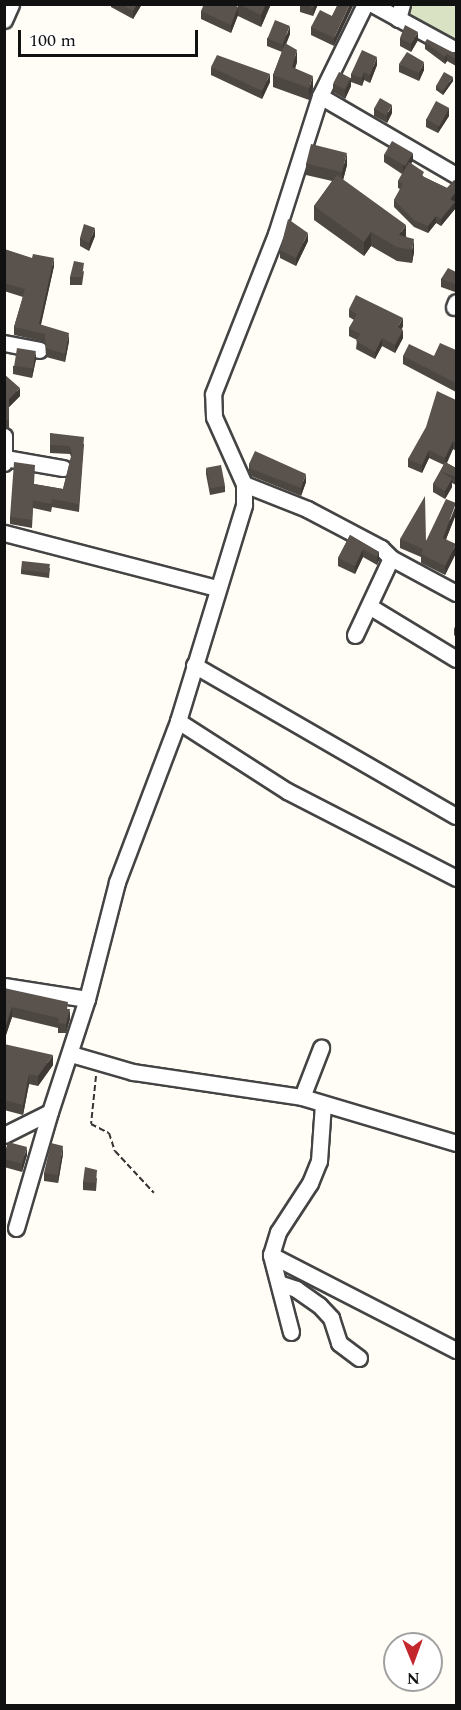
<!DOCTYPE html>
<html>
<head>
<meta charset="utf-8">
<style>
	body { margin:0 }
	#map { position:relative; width:461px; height:1710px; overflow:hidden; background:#fffdf5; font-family:Spectral,serif }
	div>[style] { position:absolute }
	.cemetery>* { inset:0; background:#d9e3c4 }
	.path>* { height:2px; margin-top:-1px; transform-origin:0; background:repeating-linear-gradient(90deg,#333 0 6px,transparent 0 9px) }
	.roads { filter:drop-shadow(2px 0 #444) drop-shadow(-2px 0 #444) drop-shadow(0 2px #444) drop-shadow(0 -2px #444) }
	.minor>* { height:15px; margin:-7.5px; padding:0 7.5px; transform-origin:7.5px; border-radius:7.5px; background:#fff }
	.wall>* { inset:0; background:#4d4742 }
	.shaded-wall>* { inset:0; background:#3f3936 }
	.building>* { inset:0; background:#5a524d; transform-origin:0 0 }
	span { translate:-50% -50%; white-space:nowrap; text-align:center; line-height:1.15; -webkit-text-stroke:6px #fff; paint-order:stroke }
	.frame { position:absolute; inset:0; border:6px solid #111; pointer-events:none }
	.north { position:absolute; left:383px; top:1632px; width:60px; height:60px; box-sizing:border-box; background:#fff; border:2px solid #a0a0a0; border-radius:50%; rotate:179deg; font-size:16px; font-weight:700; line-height:24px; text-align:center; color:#111 }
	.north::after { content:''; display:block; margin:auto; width:21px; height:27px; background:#c4262e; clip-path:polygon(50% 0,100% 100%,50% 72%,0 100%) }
	.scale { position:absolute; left:18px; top:30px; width:180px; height:27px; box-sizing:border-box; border:3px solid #111; border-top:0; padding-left:8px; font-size:18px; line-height:21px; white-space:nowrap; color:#111; -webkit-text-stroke:4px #fff; paint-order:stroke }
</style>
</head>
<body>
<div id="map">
	<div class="cemetery">
		<div style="clip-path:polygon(401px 5px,456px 5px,456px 42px,399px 11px)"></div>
	</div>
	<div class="path">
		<div style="left:96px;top:1076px;width:48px;rotate:95.9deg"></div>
		<div style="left:91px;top:1124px;width:20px;rotate:27deg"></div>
		<div style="left:109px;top:1133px;width:19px;rotate:72deg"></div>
		<div style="left:115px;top:1151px;width:57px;rotate:47.1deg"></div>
	</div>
	<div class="roads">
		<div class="minor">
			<div style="left:372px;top:4px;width:96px;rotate:28.7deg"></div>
			<div style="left:398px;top:19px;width:16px;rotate:-75deg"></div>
			<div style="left:4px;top:20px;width:17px;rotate:-66deg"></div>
			<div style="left:320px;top:96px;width:157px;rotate:30.2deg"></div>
			<div style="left:454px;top:307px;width:5px;rotate:-68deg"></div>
			<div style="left:4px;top:343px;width:36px;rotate:11deg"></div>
			<div style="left:4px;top:436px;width:27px;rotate:90deg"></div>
			<div style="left:5px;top:458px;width:59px;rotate:9.8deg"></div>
			<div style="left:244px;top:484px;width:68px;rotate:21.6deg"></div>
			<div style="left:307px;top:509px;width:84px;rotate:27.8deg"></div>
			<div style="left:381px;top:548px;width:14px;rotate:45deg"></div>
			<div style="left:391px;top:558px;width:85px;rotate:115.1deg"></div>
			<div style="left:4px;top:533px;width:219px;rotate:14.5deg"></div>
			<div style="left:391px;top:558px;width:74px;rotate:28.3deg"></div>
			<div style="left:369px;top:606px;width:102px;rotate:31.3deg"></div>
			<div style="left:194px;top:665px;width:302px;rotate:30deg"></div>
			<div style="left:178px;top:721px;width:130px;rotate:32.7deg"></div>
			<div style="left:287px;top:791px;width:190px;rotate:27.2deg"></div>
			<div style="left:4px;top:986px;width:84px;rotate:8.9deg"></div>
			<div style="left:71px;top:1054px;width:65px;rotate:16.2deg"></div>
			<div style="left:133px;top:1072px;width:171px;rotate:8.4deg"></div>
			<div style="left:302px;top:1097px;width:161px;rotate:16.6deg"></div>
			<div style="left:302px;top:1097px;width:53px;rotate:-68.8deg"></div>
			<div style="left:4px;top:1135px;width:51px;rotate:-26.6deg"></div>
			<div style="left:50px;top:1112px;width:119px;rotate:-71.9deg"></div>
			<div style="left:87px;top:999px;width:121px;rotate:-75.6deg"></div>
			<div style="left:117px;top:882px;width:172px;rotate:-69.2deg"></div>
			<div style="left:178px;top:721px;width:226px;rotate:-73deg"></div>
			<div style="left:244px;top:505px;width:21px;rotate:-90deg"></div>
			<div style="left:244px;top:484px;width:73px;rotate:-114.1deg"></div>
			<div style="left:214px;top:417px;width:23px;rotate:-92deg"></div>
			<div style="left:213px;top:394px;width:172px;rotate:-68.5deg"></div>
			<div style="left:276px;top:234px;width:145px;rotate:-72.3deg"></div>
			<div style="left:320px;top:96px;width:102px;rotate:-63.9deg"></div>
			<div style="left:16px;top:1228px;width:121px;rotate:-73.7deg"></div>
			<div style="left:271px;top:1255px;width:208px;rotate:27.2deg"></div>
			<div style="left:281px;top:1284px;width:16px;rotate:18deg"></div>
			<div style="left:296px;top:1289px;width:28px;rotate:35deg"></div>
			<div style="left:319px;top:1305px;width:18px;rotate:47deg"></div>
			<div style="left:331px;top:1318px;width:26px;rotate:72deg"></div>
			<div style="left:339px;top:1343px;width:25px;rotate:37deg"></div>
			<div style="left:291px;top:1332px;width:80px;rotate:-104.6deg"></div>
			<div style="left:271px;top:1255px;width:24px;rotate:-73deg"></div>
			<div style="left:278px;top:1232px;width:59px;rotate:-56.9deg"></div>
			<div style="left:310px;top:1183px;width:24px;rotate:-68deg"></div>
			<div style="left:319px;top:1161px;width:57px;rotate:-86deg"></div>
		</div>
	</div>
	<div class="wall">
		<div style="clip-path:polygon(111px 4px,142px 4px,133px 19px,111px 7px)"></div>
		<div style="clip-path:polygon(238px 4px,271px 4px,261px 27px,238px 16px,238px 15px,231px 33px,201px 19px,201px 11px,238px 7px)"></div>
		<div style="clip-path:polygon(300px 4px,318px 4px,313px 16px,300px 12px)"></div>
		<div style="clip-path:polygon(338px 4px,334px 46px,311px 35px,311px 27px,332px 16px)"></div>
		<div style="clip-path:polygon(290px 34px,286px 44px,297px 62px,295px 68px,313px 88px,309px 100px,273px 87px,273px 75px,282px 52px,267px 46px,267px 38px)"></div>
		<div style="clip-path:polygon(400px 38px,418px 40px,411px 52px,400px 46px)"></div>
		<div style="clip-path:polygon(425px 42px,452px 52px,456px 52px,456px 66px,447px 61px,445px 64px,425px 49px)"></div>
		<div style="clip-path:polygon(399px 64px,424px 70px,419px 81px,399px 72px)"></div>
		<div style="clip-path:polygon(377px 65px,370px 83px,364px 80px,362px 86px,351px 82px,351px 86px,345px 99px,333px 92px,333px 84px,351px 78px,351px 74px)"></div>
		<div style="clip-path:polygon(211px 67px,270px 82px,262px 99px,211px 75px)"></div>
		<div style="clip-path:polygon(453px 81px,443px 95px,436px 90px,436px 86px)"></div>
		<div style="clip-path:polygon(374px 108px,392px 113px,387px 123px,374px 116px)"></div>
		<div style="clip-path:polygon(449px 116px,438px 133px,426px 127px,426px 119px)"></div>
		<div style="clip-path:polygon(384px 154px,413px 161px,411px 163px,424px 177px,447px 188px,456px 181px,456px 199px,455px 202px,455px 209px,441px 226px,436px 223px,428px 233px,414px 227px,394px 207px,394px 200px,400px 189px,398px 188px,398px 181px,402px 174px,384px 162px)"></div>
		<div style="clip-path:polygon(306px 163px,347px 165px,343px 180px,406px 236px,414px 252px,412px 263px,397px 261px,371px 246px,364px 256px,314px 220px,314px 206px,332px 181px,306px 175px)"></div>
		<div style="clip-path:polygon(95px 236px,89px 251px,80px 246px,80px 238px)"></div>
		<div style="clip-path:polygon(308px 241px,296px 266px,280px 258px,280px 250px)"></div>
		<div style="clip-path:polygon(4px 249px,54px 266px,41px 325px,69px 341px,65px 362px,46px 357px,45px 342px,14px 335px,14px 327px,23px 297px,4px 291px)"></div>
		<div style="clip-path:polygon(84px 271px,82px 285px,70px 285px,70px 277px)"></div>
		<div style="clip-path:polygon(456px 272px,455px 292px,441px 287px,441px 279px)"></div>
		<div style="clip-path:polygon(349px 309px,403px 326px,402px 329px,403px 338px,395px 353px,382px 346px,375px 359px,356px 349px,357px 340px,349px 336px,349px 328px,354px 320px,349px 317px)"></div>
		<div style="clip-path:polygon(456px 350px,456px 392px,403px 364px,403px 356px,434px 356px)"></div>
		<div style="clip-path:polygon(36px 359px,32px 378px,13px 374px,13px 366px)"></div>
		<div style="clip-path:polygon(4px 374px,20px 396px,9px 407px,9px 428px,4px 427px)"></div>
		<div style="clip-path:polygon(456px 400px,456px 451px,453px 449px,447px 463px,456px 468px,456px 485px,452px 483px,452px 487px,445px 499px,433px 492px,433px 484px,444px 465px,429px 458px,422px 473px,408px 467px,408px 459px)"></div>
		<div style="clip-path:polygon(50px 433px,84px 444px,79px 512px,52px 507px,51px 512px,33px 508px,32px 528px,10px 524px,10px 517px,34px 484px,63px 489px,71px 457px,70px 454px,50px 453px)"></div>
		<div style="clip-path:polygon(249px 464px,306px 482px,301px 496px,251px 476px,249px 471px)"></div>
		<div style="clip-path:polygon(206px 468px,225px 486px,225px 492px,210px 495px,206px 474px)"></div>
		<div style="clip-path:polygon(456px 514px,446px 539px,456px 553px,445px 575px,421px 563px,421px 557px,400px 548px,400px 539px,426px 541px)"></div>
		<div style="clip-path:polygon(350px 535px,379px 552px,379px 560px,377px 565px,363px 557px,355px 574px,338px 566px,338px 558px)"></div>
		<div style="clip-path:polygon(50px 568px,49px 578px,21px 574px,21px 570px)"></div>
		<div style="clip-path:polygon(456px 624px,456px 637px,454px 635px,454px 629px)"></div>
		<div style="clip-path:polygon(4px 988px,68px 1009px,70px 1019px,66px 1033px,58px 1033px,58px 1028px,12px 1017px,4px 1041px)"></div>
		<div style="clip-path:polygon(4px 1044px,53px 1065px,38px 1086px,29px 1084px,23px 1115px,4px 1110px)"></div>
		<div style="clip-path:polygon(63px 1154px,58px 1183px,44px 1181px,44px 1173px)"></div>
		<div style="clip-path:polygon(4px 1155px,27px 1155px,22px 1172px,4px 1167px)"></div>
		<div style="clip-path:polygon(97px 1178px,96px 1191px,83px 1190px,83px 1182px)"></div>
	</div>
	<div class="shaded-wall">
		<div style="clip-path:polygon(137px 4px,142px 4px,133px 19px,133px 11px)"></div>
		<div style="clip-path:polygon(266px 4px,271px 4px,261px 27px,261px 15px)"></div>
		<div style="clip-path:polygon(315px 4px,318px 4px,313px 16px,313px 8px)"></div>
		<div style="clip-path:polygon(350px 4px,354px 4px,334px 46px,334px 38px)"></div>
		<div style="clip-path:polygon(238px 7px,238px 15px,231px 33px,231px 25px)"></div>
		<div style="clip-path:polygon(290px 26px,290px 34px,283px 52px,283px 44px)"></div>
		<div style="clip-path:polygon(418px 32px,418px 40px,411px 52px,411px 44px)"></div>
		<div style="clip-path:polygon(297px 50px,297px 62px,292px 79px,292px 67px)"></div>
		<div style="clip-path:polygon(447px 54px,447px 61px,445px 64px,445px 57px)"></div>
		<div style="clip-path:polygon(377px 57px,377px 65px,370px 83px,370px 75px)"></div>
		<div style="clip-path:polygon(424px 62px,424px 70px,419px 81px,419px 73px)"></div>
		<div style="clip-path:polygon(364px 72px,364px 80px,362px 86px,362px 78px)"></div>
		<div style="clip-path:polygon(270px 74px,270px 82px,262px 99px,262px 91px)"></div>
		<div style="clip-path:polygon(313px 76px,313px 88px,309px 100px,309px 88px)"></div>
		<div style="clip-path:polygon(453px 77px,453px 81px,443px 95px,443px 91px)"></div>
		<div style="clip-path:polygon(351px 78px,351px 86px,345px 99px,345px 91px)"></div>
		<div style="clip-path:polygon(392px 105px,392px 113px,387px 123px,387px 115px)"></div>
		<div style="clip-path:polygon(449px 108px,449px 116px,438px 133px,438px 125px)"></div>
		<div style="clip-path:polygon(347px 153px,347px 165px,342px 184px,342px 172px)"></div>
		<div style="clip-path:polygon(413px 153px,413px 161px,403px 174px,403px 166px)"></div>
		<div style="clip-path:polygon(456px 192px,456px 199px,450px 207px,450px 199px)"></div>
		<div style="clip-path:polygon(455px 202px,455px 209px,441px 226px,441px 219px)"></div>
		<div style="clip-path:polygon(436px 216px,436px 223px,428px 233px,428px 226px)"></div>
		<div style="clip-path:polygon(406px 225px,406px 239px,399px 248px,399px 235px)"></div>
		<div style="clip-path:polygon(95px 228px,95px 236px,89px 251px,89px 243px)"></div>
		<div style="clip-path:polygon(371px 232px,371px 246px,364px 256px,364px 242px)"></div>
		<div style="clip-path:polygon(308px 233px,308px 241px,296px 266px,296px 258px)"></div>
		<div style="clip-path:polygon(414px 239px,414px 252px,412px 263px,412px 250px)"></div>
		<div style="clip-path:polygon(54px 258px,54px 266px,39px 332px,39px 324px)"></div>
		<div style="clip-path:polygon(456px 281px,456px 290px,455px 292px,455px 284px)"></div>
		<div style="clip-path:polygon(403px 318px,403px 326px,398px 335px,398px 327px)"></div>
		<div style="clip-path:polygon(403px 330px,403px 338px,395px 353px,395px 345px)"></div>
		<div style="clip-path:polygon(69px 333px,69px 341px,65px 362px,65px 354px)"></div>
		<div style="clip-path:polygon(382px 338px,382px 346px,375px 359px,375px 352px)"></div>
		<div style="clip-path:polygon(36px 351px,36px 359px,32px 378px,32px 370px)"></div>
		<div style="clip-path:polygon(20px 388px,20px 396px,9px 407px,9px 399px)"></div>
		<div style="clip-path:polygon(453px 441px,453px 449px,445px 466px,445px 458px)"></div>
		<div style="clip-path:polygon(429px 450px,429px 458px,422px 473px,422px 465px)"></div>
		<div style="clip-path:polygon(306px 474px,306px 482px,301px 496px,301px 488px)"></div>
		<div style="clip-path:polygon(452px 479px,452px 487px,445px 499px,445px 491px)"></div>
		<div style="clip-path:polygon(456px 505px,456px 514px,443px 547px,443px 538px)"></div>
		<div style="clip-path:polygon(456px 544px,456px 553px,445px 575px,445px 566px)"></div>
		<div style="clip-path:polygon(363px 549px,363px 557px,355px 574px,355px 566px)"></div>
		<div style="clip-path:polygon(379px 552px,379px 560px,377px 565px,377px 557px)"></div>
		<div style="clip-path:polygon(12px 1007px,12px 1017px,4px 1041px,4px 1032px)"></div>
		<div style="clip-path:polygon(70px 1009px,70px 1019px,66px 1033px,66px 1024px)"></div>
		<div style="clip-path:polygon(53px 1055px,53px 1065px,38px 1086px,38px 1076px)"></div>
		<div style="clip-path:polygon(29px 1074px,29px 1084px,23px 1115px,23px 1105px)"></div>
		<div style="clip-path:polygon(63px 1146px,63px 1154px,58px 1183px,58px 1175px)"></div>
		<div style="clip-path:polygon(27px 1147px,27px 1155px,22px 1172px,22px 1164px)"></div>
	</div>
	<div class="building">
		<div style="clip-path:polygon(121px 4px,137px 4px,133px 11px)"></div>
		<div style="clip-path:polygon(204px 4px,233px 4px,238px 7px,231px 25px,201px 11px)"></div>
		<div style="clip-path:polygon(238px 4px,266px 4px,261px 15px)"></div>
		<div style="clip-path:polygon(303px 4px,315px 4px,313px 8px)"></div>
		<div style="clip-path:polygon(338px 4px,350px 4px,334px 38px,311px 27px,320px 10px,332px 16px)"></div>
		<div style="left:275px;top:20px;width:16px;height:20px;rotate:22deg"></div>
		<div style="clip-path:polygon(405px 25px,418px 32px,411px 44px,400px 38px)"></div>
		<div style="clip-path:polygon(427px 39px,452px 52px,456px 52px,456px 59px,447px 54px,445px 57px,425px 42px)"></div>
		<div style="clip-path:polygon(285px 43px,297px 50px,292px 67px,313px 76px,309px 88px,273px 75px)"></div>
		<div style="clip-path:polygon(362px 50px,377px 57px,370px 75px,364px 72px,362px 78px,351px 74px)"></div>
		<div style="clip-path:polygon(407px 52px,424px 62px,419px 73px,399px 64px)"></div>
		<div style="clip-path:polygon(217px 55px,270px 74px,262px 91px,211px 67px)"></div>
		<div style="left:339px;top:72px;width:13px;height:13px;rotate:27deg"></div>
		<div style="clip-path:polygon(444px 72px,453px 77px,443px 91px,436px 86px)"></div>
		<div style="left:380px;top:98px;width:14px;height:12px;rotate:30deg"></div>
		<div style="left:436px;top:101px;width:15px;height:21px;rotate:28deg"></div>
		<div style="left:392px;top:141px;width:24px;height:15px;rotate:30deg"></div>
		<div style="left:311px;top:144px;width:37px;height:20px;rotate:14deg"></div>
		<div style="clip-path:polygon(409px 162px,424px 172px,422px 176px,447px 188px,454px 180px,456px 181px,456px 192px,450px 199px,455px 202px,441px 219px,436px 216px,428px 226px,414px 220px,394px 200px,403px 184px,398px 181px)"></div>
		<div style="clip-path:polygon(337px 175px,406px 225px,399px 235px,414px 239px,412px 250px,397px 247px,371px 232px,364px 242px,314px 206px)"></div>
		<div style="clip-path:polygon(288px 219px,308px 233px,296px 258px,280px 250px)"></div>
		<div style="clip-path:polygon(84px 224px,95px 228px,89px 243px,80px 238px)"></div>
		<div style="clip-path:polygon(4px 249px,32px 258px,33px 254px,54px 258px,39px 324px,69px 333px,65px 354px,46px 348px,45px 334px,14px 327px,25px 289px,4px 283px)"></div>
		<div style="clip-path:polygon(74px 261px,84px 263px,82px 277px,70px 277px)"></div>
		<div style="clip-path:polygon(448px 268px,456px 272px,456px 281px,455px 284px,441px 279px)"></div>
		<div style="clip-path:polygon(356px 295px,403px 318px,398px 327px,403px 330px,395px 345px,382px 338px,375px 352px,356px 341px,360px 334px,349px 328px,357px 314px,349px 309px)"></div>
		<div style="clip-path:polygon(440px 343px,456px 350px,456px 383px,403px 356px,409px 344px,434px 356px)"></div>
		<div style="left:17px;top:348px;width:19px;height:18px;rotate:9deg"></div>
		<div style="clip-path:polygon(4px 374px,20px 388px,9px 399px,9px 420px,4px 420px)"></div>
		<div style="clip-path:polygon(437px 391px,456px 400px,456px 443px,453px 441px,445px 458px,429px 450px,422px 465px,408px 459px,426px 427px)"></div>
		<div style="clip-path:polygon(50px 433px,84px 437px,79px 504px,52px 499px,51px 504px,33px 500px,32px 520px,10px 517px,14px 462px,35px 465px,34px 484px,63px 489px,72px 453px,70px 446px,50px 445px)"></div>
		<div style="clip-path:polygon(255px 451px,306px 474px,301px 488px,251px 469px,249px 464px)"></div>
		<div style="clip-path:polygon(445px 462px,456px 468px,456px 477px,440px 471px,452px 479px,445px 491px,433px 484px)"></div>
		<div style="left:221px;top:465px;width:21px;height:15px;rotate:79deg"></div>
		<div style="clip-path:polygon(425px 496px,426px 541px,446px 499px,456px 503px,443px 538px,456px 544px,445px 566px,421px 554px,423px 549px,400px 539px)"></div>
		<div style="clip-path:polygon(350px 535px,379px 552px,377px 557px,363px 549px,355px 566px,338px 558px)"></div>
		<div style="left:22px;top:561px;width:28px;height:9px;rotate:6deg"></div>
		<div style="clip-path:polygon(4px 988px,68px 1002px,67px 1009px,70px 1009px,66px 1024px,58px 1023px,59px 1018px,12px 1007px,4px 1032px)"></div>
		<div style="clip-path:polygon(4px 1044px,53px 1055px,38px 1076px,29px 1074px,23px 1105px,4px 1100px)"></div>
		<div style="clip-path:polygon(8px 1142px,27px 1147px,22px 1164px,4px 1159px,4px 1155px)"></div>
		<div style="clip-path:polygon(51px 1143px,63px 1146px,58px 1175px,44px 1173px)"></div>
		<div style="clip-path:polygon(85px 1167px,97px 1170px,96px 1183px,83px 1182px)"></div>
	</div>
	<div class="frame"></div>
	<div class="north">N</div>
	<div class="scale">100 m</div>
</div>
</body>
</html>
